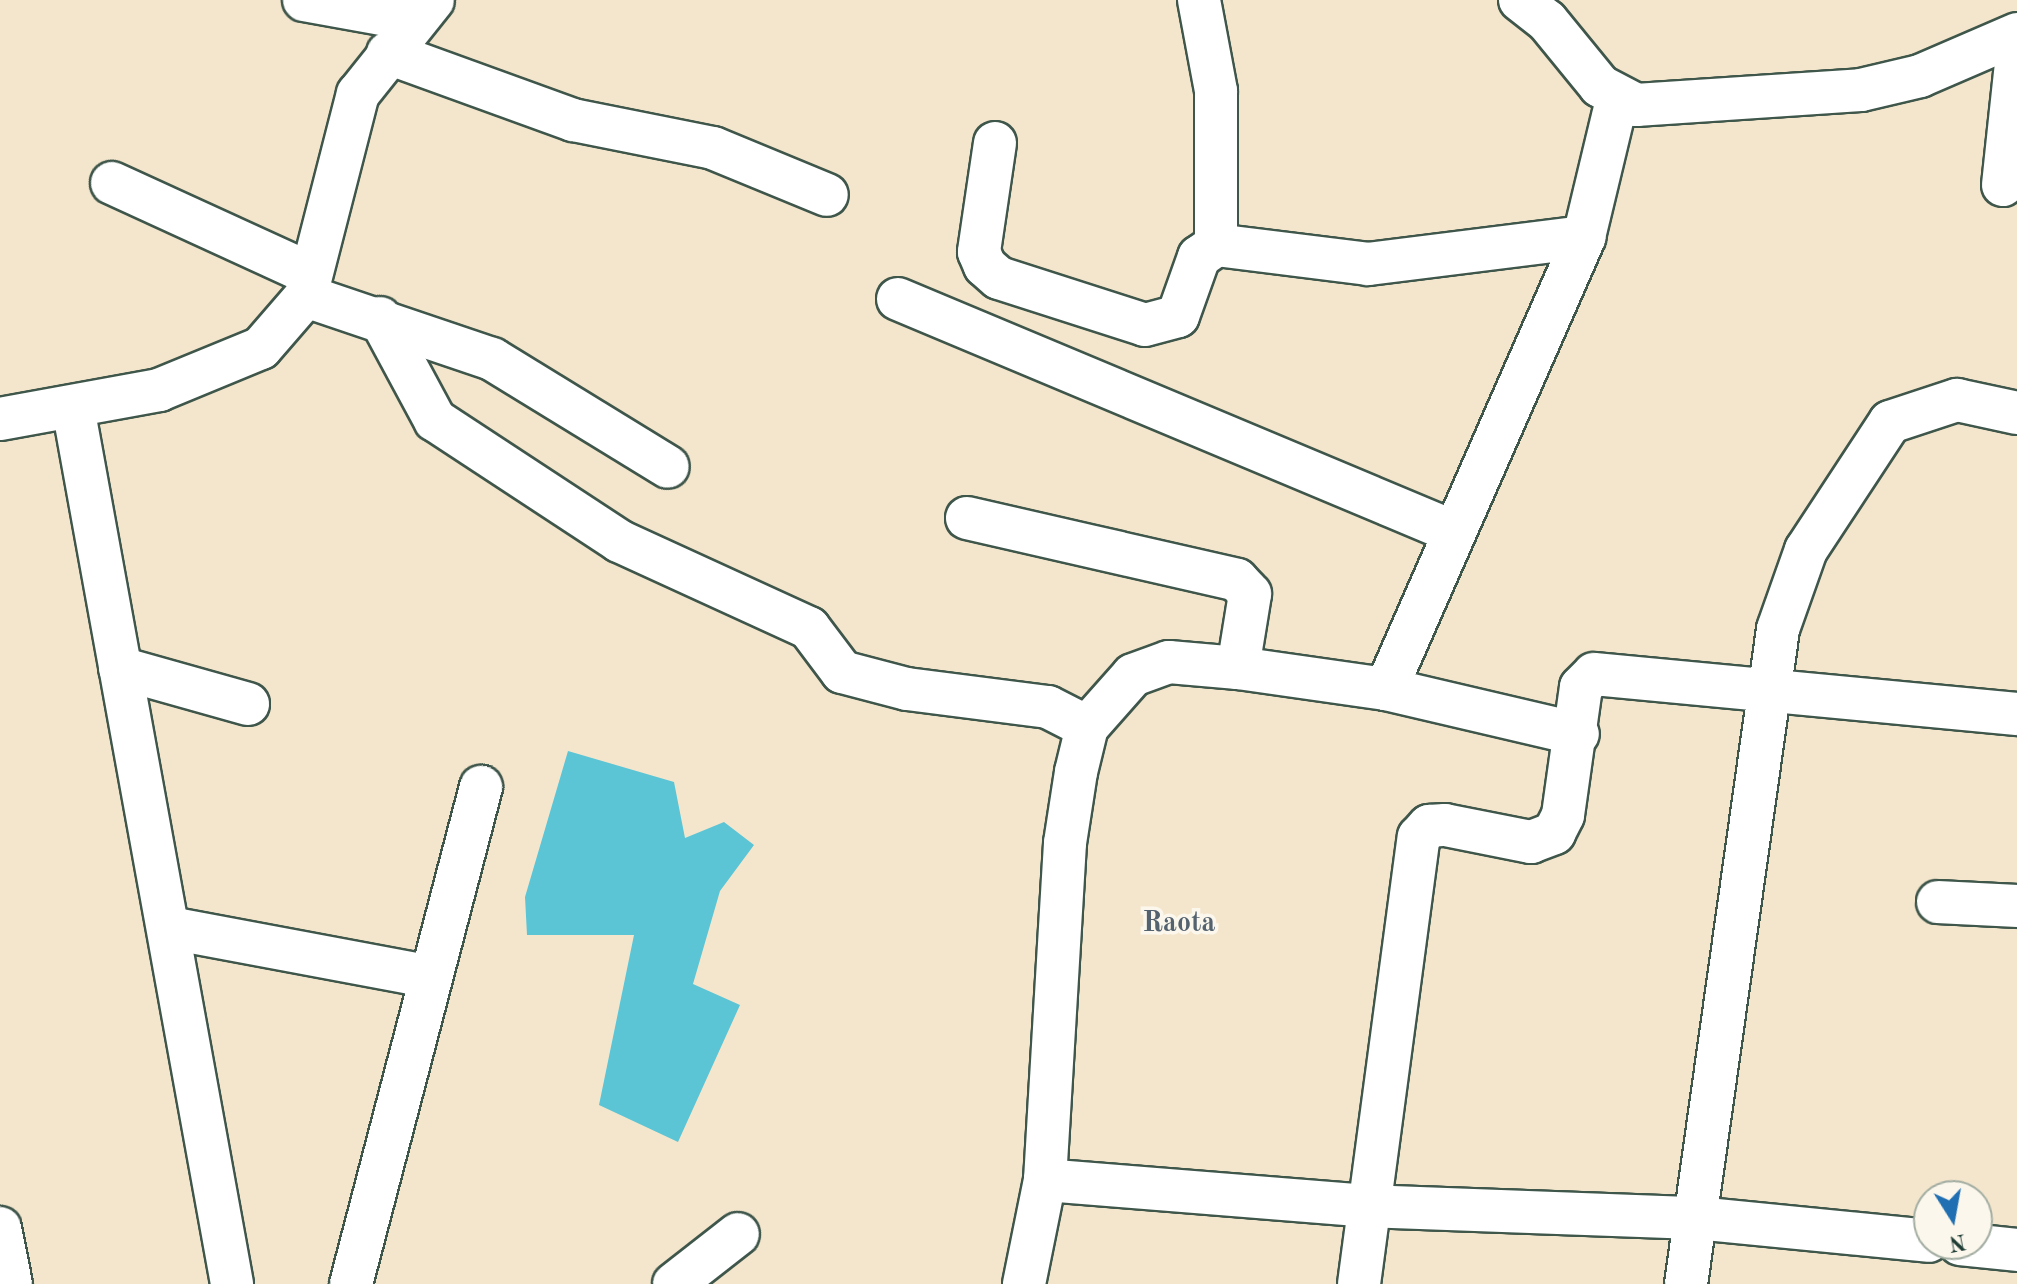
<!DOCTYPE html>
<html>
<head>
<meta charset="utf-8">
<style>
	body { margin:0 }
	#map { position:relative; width:2017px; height:1284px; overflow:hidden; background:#f4e6cd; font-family:"Old Standard TT",serif }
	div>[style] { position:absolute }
	.water>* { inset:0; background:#5bc5d6 }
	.roads { filter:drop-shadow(2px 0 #3f564b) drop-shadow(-2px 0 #3f564b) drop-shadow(0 2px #3f564b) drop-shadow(0 -2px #3f564b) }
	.minor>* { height:42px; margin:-21px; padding:0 21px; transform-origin:21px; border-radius:21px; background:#fff }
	span { translate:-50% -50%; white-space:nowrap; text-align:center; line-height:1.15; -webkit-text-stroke:7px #fbf7ec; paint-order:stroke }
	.quarter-label { font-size:28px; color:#546270; font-weight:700 }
	.north { position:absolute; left:1913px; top:1180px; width:80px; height:80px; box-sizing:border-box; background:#fbf7ec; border:2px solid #a3ada2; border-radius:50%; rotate:169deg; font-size:22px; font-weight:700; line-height:32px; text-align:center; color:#1f3d34 }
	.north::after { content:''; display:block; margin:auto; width:28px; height:36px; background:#1f6fb2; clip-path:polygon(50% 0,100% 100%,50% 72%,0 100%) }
</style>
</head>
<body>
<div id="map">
	<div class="water">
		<div style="clip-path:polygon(568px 751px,674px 782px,685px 838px,724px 822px,754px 845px,720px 891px,693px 984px,740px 1005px,678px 1142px,599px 1105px,634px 935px,527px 935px,525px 897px)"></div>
	</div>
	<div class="roads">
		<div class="minor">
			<div style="left:304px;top:0;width:113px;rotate:10.2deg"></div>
			<div style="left:1199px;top:0;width:93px;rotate:79.4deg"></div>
			<div style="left:1216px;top:91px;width:154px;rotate:90deg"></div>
			<div style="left:1520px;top:0;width:34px;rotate:38deg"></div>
			<div style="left:1547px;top:21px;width:84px;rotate:50.8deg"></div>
			<div style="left:1600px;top:86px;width:41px;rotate:27.8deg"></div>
			<div style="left:1636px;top:105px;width:225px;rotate:-3.8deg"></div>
			<div style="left:1861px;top:90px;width:61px;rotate:-13.3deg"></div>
			<div style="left:1920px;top:76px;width:106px;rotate:-23.4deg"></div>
			<div style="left:388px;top:53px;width:197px;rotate:19.9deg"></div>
			<div style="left:573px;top:120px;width:143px;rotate:11.3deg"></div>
			<div style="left:713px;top:148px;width:123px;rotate:22.4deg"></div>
			<div style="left:995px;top:143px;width:110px;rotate:98.4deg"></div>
			<div style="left:979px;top:252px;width:15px;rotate:67deg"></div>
			<div style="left:985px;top:266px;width:18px;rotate:41deg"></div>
			<div style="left:999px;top:278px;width:153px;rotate:17.8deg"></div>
			<div style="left:1145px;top:325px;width:34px;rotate:-15deg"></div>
			<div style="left:1178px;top:316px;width:63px;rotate:-70.4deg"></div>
			<div style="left:1199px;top:257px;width:21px;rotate:-35deg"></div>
			<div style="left:1216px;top:245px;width:153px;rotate:7.1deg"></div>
			<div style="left:1368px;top:264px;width:218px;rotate:-7.1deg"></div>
			<div style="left:112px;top:183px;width:217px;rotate:24.6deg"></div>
			<div style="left:2003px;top:185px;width:132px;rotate:-83.9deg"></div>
			<div style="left:306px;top:296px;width:196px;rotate:18.7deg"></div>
			<div style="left:492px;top:359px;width:206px;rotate:31.5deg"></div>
			<div style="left:898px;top:299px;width:603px;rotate:22.74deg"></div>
			<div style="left:380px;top:318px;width:116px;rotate:61.7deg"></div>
			<div style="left:435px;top:420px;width:220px;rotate:33.3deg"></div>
			<div style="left:619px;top:541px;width:209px;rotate:24.6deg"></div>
			<div style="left:809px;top:628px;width:55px;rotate:53.1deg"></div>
			<div style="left:842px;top:672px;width:67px;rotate:14.7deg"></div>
			<div style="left:907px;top:689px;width:142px;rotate:7.3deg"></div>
			<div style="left:1048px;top:707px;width:44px;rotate:27.1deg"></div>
			<div style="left:73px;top:407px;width:891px;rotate:79.72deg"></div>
			<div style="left:0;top:419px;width:162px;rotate:-10.3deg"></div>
			<div style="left:159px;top:390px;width:110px;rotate:-22.4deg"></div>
			<div style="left:261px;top:348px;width:69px;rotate:-49.1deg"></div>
			<div style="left:306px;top:296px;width:209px;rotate:-75.6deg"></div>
			<div style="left:358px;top:94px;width:120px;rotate:-51.4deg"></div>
			<div style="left:967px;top:518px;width:277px;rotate:12.9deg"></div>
			<div style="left:1237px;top:580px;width:19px;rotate:47deg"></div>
			<div style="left:1250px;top:594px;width:75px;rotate:99.2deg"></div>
			<div style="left:120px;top:668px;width:133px;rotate:15.7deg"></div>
			<div style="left:1386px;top:689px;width:493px;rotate:-66.3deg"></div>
			<div style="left:1584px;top:237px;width:141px;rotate:-76.5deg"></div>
			<div style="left:1938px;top:902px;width:79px;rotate:2.9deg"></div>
			<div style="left:170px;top:928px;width:261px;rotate:10.6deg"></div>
			<div style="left:1045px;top:1180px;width:321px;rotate:4.6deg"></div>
			<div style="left:1365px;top:1206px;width:331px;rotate:2.1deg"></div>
			<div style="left:1696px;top:1218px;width:234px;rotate:5.6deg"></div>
			<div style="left:0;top:1228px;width:57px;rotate:78.9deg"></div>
			<div style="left:1960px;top:1244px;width:57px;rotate:6deg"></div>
			<div style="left:351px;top:1284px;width:514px;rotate:-75.34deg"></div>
			<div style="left:674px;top:1284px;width:81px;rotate:-38deg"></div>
			<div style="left:1024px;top:1284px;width:106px;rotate:-78.6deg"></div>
			<div style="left:1045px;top:1180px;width:338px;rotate:-86.6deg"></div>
			<div style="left:1065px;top:843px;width:72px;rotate:-81.2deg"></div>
			<div style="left:1076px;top:772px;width:46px;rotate:-76.3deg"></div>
			<div style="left:1087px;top:727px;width:69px;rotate:-48.5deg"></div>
			<div style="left:1133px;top:675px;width:38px;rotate:-20deg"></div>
			<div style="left:1169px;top:662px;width:69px;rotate:5deg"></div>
			<div style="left:1238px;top:668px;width:149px;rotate:8.1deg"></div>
			<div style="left:1386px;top:689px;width:197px;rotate:13.2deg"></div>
			<div style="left:1359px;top:1284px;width:451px;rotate:-82.4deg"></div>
			<div style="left:1419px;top:837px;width:15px;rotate:-48deg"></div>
			<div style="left:1429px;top:826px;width:16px;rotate:-4deg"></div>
			<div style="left:1445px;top:825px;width:88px;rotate:11.2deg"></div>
			<div style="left:1531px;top:842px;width:25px;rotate:-21deg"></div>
			<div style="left:1554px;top:833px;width:20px;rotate:-63deg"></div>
			<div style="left:1563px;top:815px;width:129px;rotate:-82deg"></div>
			<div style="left:1581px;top:687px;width:18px;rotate:-45deg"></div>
			<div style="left:1594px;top:674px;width:425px;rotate:5.4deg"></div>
			<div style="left:1686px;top:1284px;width:661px;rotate:-82deg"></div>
			<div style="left:1778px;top:629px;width:84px;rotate:-70.5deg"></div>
			<div style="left:1806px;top:550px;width:153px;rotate:-56.7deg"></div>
			<div style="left:1890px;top:422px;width:71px;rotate:-18.2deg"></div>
			<div style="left:1957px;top:400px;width:61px;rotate:12.2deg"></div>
		</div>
	</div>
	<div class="quarter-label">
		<span style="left:1179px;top:924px">Raota</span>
	</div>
	<div class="north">N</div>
</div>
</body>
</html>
